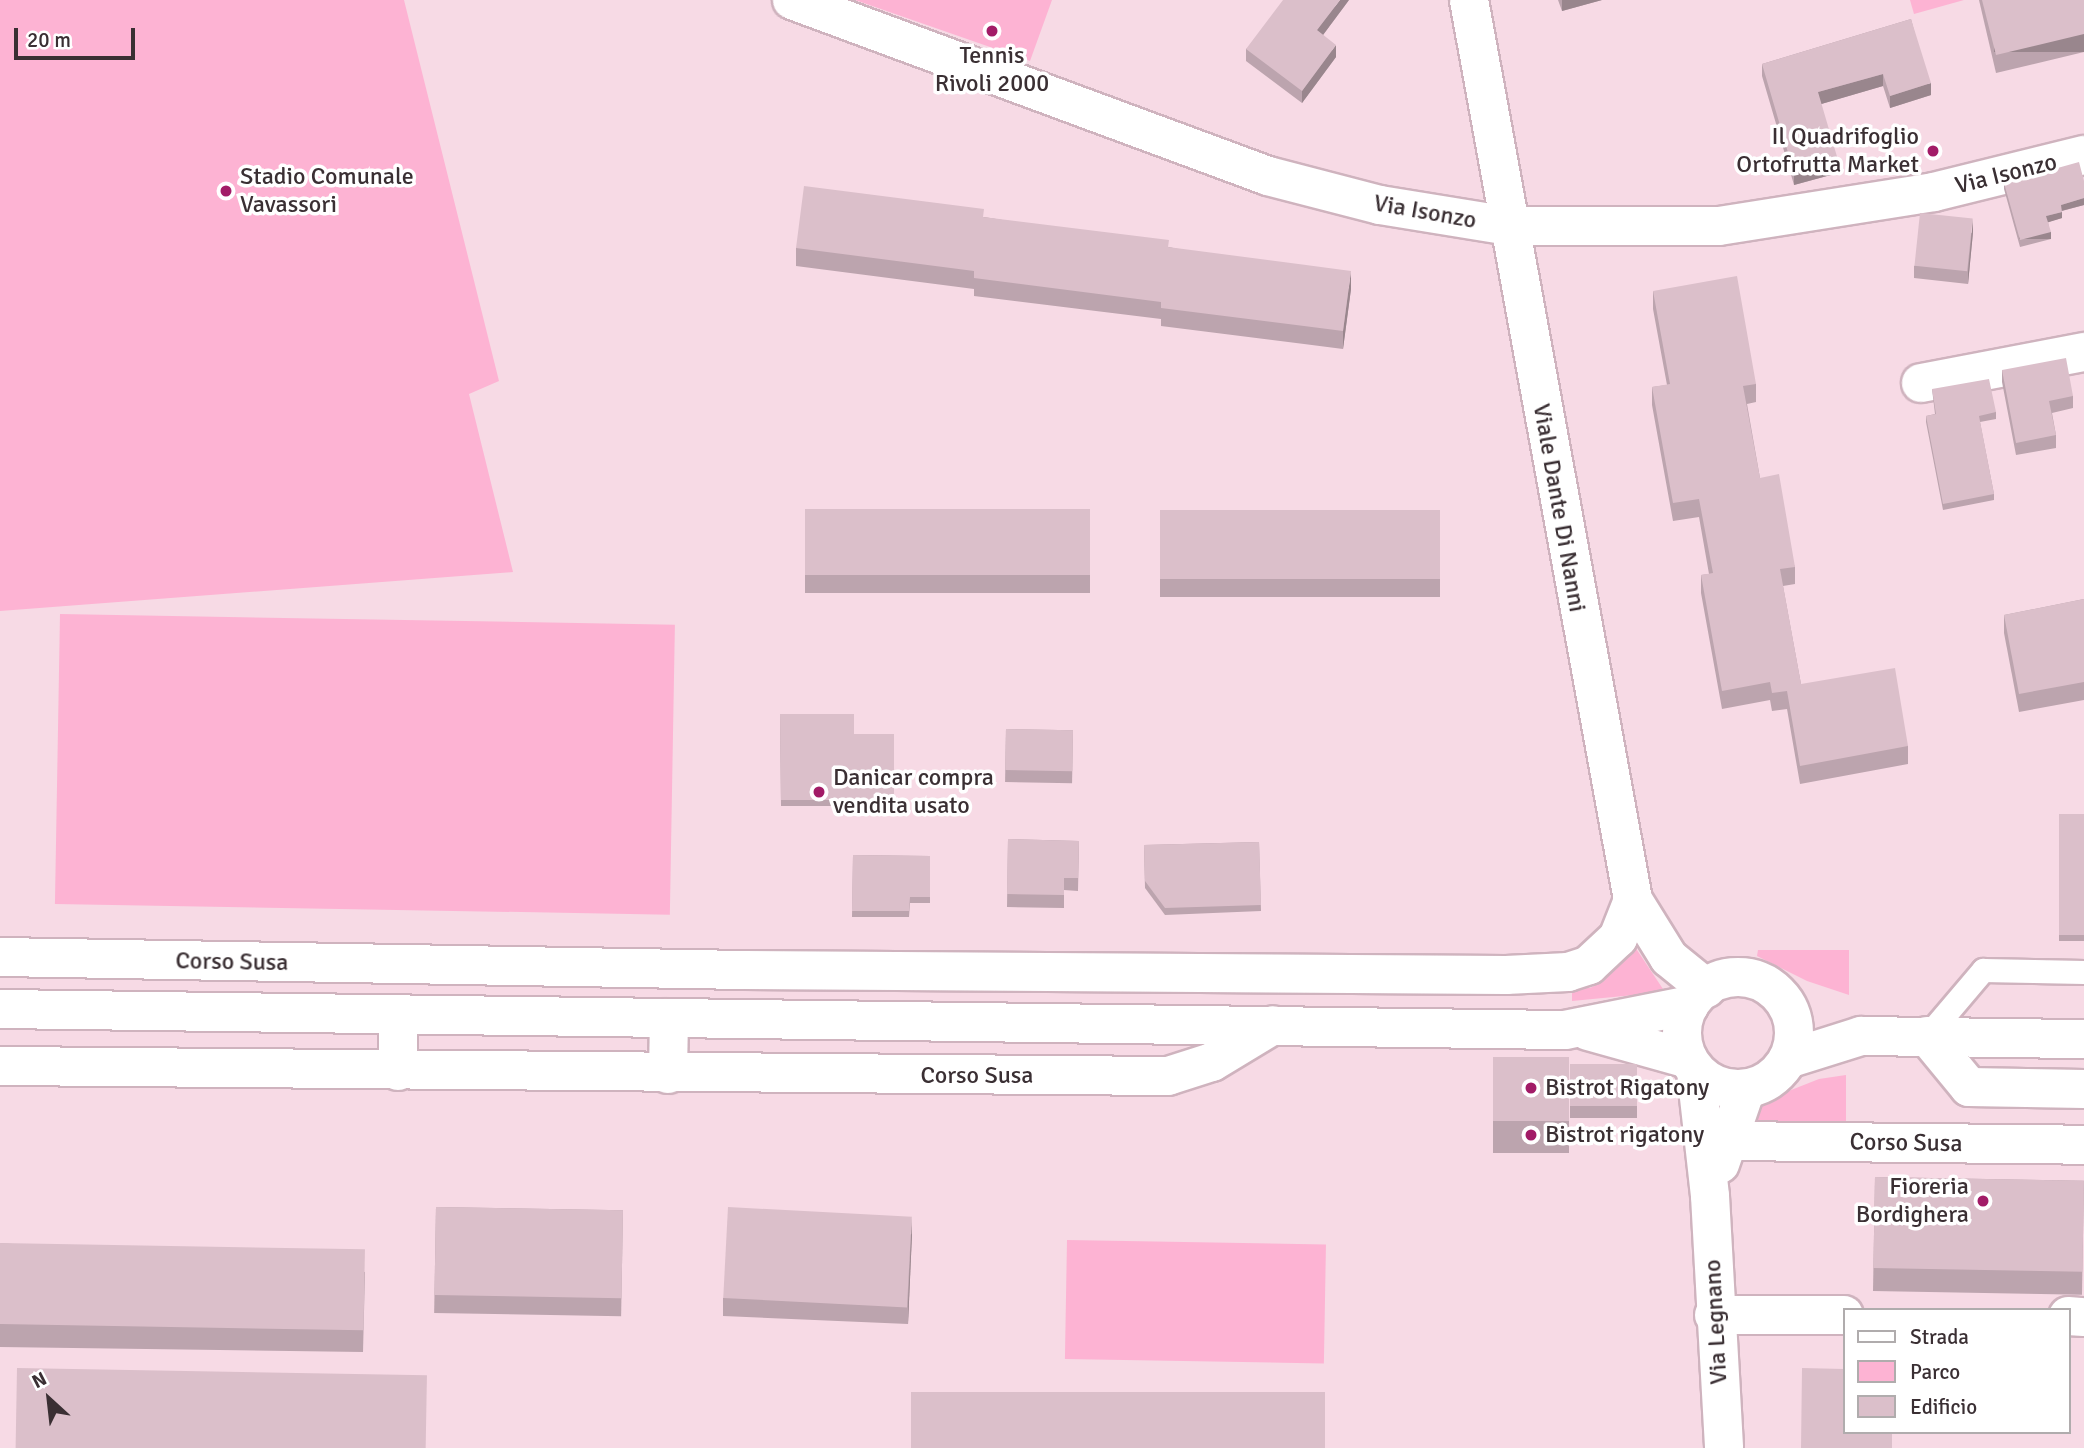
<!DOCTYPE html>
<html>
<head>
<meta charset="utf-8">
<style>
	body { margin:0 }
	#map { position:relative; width:2084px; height:1448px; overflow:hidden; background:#f7dae5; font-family:Signika,sans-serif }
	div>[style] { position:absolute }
	.green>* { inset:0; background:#fdb3d3; transform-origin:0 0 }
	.roads { filter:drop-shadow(2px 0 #cfb3be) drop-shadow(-2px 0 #cfb3be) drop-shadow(0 2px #cfb3be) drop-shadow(0 -2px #cfb3be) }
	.lane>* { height:23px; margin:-11.5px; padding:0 11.5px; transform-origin:11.5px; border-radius:11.5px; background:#fff }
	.street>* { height:38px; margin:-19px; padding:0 19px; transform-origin:19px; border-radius:19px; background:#fff }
	.primary>* { height:38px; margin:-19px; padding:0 19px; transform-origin:19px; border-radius:19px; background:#fff }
	.primary>.ring { margin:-19px; padding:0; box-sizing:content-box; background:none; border:38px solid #fff; border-radius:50% }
	.wall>* { inset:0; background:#bca4ae; transform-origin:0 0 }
	.shaded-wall>* { inset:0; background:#99868d; transform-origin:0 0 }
	.building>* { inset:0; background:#dbbfca; transform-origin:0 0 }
	.dots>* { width:19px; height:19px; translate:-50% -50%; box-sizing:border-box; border:4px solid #fff; border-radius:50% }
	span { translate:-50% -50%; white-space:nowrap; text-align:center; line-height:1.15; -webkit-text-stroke:7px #fff; paint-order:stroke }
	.poi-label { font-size:24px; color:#3a2f33 }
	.right { translate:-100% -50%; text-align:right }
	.left { translate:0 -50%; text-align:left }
	.street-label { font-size:24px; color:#3a2f33 }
	.legend { position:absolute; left:1843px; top:1308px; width:228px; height:126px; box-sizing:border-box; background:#fff; border:2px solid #b0acad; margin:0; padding:9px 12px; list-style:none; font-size:21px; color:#3a2f33 }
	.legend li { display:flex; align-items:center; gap:14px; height:35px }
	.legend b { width:35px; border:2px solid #b0acad }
	.north { position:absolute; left:14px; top:1364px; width:70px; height:70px; -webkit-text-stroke:5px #fff; paint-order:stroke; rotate:333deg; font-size:19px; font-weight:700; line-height:28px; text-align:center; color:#3a2f33 }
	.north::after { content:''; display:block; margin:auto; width:24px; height:32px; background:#3a2f33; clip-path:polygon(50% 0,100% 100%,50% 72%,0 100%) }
	.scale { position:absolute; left:14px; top:28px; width:121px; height:32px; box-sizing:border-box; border:4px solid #3a2f33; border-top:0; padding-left:9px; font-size:21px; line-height:24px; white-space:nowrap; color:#3a2f33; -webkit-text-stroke:5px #fff; paint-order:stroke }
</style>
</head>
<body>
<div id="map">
	<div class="green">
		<div style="clip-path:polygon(0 0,404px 0,499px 381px,469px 394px,513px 572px,0 611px)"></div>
		<div style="clip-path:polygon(855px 0,1052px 0,1030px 61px)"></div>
		<div style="clip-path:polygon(1910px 0,1964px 0,1914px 14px)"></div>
		<div style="left:60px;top:614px;width:615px;height:290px;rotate:1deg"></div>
		<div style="clip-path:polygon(1631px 941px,1665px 992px,1572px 1001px,1572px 988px,1590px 988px,1604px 981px)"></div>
		<div style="clip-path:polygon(1758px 950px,1849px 950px,1849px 995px,1807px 981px,1757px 956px)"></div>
		<div style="clip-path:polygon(1846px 1075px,1846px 1125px,1749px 1124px,1760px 1108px,1781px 1094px,1819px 1079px)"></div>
		<div style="left:1067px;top:1240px;width:259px;height:119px;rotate:1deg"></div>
	</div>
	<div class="roads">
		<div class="lane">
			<div style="left:1927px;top:1036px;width:87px;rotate:-49.7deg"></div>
			<div style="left:1983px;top:970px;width:101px;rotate:1.1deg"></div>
		</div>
		<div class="street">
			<div style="left:792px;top:0;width:507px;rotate:20.29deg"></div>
			<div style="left:1268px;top:176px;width:116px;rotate:14.5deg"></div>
			<div style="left:1380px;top:205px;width:131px;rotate:9.2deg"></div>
			<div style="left:1509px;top:226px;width:210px"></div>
			<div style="left:1719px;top:226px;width:218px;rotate:-9deg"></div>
			<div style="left:1934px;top:192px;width:154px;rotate:-13.9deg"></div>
			<div style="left:1469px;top:0;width:915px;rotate:79.67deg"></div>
			<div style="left:1633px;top:900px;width:68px;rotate:58.2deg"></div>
			<div style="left:1669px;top:958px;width:48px;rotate:39deg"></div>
			<div style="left:1921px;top:383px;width:166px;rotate:-10.8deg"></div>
			<div style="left:0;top:957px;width:745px;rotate:1deg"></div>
			<div style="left:745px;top:970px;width:761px;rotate:0.38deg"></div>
			<div style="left:1506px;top:975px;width:62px;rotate:-2.8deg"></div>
			<div style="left:1568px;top:972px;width:22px;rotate:-18deg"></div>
			<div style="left:1589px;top:965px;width:40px;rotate:-43deg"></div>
			<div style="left:1618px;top:938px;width:41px;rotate:-68.5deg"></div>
			<div style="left:1927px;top:1036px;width:66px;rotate:50.5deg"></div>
			<div style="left:1969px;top:1087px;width:115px;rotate:1deg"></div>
			<div style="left:0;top:1066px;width:1168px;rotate:0.49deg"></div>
			<div style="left:1168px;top:1076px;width:46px;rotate:-17.7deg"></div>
			<div style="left:1212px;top:1062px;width:71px;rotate:-31.2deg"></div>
			<div style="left:398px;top:1071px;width:56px;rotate:-90deg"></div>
			<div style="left:1696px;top:1071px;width:126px;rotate:83.6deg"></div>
			<div style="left:1710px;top:1196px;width:252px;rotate:86.8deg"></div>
			<div style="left:668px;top:1074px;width:56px;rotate:-89deg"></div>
			<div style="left:1728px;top:1141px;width:356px;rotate:0.6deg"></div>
			<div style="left:1720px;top:1164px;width:79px;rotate:-70.9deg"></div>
			<div style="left:1714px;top:1315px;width:130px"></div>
			<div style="left:2068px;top:1316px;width:16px;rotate:4deg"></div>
		</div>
		<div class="primary">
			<div class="ring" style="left:1682px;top:977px;width:74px;height:74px"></div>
			<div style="left:0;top:1009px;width:1565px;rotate:0.77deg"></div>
			<div style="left:1565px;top:1030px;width:127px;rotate:-11.3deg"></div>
			<div style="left:1588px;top:1031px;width:104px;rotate:15.6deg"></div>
			<div style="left:1788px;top:1059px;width:77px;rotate:-17.5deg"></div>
			<div style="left:1861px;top:1036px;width:223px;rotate:0.8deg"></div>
		</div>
	</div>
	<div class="wall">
		<div style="clip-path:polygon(1349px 0,1323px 35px,1336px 57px,1302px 103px,1246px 61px,1246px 49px)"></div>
		<div style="clip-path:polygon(1558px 0,1602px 0,1562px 11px)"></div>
		<div style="clip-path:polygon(1979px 0,2084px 0,2084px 52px,1996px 73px)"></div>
		<div style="clip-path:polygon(1911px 19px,1931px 95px,1890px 108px,1883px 86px,1821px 104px,1838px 173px,1794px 185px,1762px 76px,1762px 64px)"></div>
		<div style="clip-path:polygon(2084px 181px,2084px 205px,2062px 211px,2062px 218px,2048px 222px,2051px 239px,2020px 247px,2004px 189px,2004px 183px)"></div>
		<div style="clip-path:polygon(984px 217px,1169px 247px,1351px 289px,1343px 349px,1161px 326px,1161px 319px,974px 296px,974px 289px,796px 266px,796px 248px)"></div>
		<div style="clip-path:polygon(1973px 232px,1968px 284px,1914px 278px,1914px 266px)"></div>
		<div style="clip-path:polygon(1653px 291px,1756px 384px,1756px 402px,1747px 404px,1760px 478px,1795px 567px,1795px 584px,1783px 586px,1801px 684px,1908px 746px,1908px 764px,1800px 784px,1787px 709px,1772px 711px,1770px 700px,1722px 709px,1701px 593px,1701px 575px,1709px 574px,1699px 517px,1673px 521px,1652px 405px,1652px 387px,1667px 385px,1653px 309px)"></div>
		<div style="clip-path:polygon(2002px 370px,2073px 396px,2073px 408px,2052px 413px,2056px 435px,2056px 448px,2016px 455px,2002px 382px)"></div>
		<div style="clip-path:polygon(1932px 389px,1996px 412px,1996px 419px,1980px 422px,1994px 494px,1994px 500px,1943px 510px,1926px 422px,1926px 416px,1935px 414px)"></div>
		<div style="left:805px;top:509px;width:285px;height:84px"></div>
		<div style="left:1160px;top:510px;width:280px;height:87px"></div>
		<div style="clip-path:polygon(2084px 599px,2084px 700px,2019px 712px,2004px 633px,2004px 615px)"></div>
		<div style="clip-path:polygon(780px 714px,854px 734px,894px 734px,894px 806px,781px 806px)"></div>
		<div style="left:1006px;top:729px;width:67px;height:53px;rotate:1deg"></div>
		<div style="left:2059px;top:814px;width:25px;height:127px"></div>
		<div style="clip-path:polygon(1008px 839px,1079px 841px,1078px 891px,1064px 890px,1064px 908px,1007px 907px)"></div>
		<div style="clip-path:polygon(1259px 842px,1261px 911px,1165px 915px,1145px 888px,1144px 845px)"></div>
		<div style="clip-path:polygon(853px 855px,930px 856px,930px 903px,910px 903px,909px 917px,852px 917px)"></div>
		<div style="left:1493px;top:1057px;width:76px;height:96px"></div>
		<div style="left:1570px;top:1064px;width:67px;height:54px"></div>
		<div style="left:1875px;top:1177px;width:209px;height:114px;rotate:1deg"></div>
		<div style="left:436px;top:1207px;width:187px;height:106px;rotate:1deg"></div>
		<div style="clip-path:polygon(912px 1234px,908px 1324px,723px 1316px,723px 1298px)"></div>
		<div style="clip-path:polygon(0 1243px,365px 1272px,363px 1352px,0 1347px)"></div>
	</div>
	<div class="shaded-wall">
		<div style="clip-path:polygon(1340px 0,1349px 0,1317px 43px,1317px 30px)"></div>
		<div style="clip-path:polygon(1562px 0,1602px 0,1562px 11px)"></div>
		<div style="left:2084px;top:34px;width:18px;height:90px;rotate:90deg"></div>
		<div style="clip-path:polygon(1336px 45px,1336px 57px,1302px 103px,1302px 91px)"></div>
		<div style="clip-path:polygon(1883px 74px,1883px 86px,1818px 105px,1818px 92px)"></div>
		<div style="clip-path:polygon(1931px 83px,1931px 95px,1890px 108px,1890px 96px)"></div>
		<div style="clip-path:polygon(1838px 160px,1838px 173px,1794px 185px,1794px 173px)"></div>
		<div style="clip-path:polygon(2084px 198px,2084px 205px,2061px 211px,2061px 205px)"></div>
		<div style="clip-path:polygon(2062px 212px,2062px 218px,2046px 223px,2046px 216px)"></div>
		<div style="clip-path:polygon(1973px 219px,1973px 232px,1968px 284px,1968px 272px)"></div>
		<div style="left:2051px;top:232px;width:7px;height:32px;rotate:90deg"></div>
		<div style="clip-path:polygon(1351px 271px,1351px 289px,1343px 349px,1343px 331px)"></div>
		<div style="clip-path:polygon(912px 1216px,912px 1234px,908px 1324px,908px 1306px)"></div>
	</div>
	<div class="building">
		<div style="clip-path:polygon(1283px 0,1340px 0,1317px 30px,1336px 45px,1302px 91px,1246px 49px)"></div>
		<div style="clip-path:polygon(1982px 0,2084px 0,2084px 34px,1996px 55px)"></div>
		<div style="clip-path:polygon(1911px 19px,1931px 83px,1890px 96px,1883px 74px,1818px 92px,1838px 160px,1794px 173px,1762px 64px)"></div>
		<div style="clip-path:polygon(2079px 162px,2084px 181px,2084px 198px,2061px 205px,2062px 212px,2046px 216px,2051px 232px,2020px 240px,2004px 183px)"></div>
		<div style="clip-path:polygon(804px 186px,984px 209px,983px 217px,1169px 240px,1168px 247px,1351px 271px,1343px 331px,1161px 308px,1161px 302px,974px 278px,974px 271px,796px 248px)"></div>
		<div style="left:1920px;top:213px;width:53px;height:53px;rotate:6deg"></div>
		<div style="clip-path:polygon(1737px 276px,1756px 384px,1743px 386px,1760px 478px,1779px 474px,1795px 567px,1780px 569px,1801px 684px,1895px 668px,1908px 746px,1800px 766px,1787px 691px,1772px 693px,1770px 682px,1722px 691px,1701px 575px,1713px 573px,1699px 499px,1673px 503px,1652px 387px,1670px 384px,1653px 291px)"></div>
		<div style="clip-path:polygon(2066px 358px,2073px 396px,2049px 401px,2056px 435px,2016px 443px,2002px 370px)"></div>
		<div style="clip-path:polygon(1989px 379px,1996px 412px,1979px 416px,1994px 494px,1943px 504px,1926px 416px,1936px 414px,1932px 389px)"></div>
		<div style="left:805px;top:509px;width:285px;height:66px"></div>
		<div style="left:1160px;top:510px;width:280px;height:69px"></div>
		<div style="clip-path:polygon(2084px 599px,2084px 682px,2019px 694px,2004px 615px)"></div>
		<div style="clip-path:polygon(780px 714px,854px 714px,854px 734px,894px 734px,894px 800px,781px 800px)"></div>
		<div style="left:1006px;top:729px;width:67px;height:41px;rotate:1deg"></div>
		<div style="left:2059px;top:814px;width:25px;height:121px"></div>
		<div style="clip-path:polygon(1008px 839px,1079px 841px,1078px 878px,1064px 878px,1064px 895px,1007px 894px)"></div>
		<div style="clip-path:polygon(1259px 842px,1261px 905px,1165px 908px,1145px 881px,1144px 845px)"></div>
		<div style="clip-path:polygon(853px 855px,930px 856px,930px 897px,910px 897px,909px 911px,852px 911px)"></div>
		<div style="left:1493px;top:1057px;width:76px;height:64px"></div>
		<div style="left:1570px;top:1064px;width:67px;height:42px"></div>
		<div style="left:1875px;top:1177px;width:209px;height:91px;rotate:1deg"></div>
		<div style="left:436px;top:1207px;width:187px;height:88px;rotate:1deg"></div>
		<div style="left:728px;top:1207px;width:184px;height:91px;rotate:3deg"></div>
		<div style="left:0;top:1243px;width:365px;height:81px;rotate:1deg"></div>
		<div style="left:17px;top:1368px;width:410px;height:80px;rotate:1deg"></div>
		<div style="clip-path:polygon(1802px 1368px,1844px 1369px,1844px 1432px,1892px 1432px,1892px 1448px,1801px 1448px)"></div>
		<div style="left:911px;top:1392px;width:414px;height:56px"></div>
	</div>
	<div class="dots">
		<div style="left:992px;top:31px;background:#a21b67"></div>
		<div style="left:1933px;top:151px;background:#a21b67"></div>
		<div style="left:226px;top:191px;background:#a21b67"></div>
		<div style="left:819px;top:792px;background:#a21b67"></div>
		<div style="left:1531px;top:1088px;background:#a21b67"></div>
		<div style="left:1531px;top:1135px;background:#a21b67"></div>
		<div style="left:1983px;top:1201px;background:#a21b67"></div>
	</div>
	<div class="poi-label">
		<span style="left:992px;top:70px">Tennis<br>Rivoli 2000</span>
		<span class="right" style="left:1919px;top:151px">Il Quadrifoglio<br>Ortofrutta Market</span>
		<span class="left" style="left:240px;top:191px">Stadio Comunale<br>Vavassori</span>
		<span class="left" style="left:833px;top:792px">Danicar compra<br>vendita usato</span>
		<span class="left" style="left:1545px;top:1088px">Bistrot Rigatony</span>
		<span class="left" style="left:1545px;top:1135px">Bistrot rigatony</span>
		<span class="right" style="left:1969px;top:1201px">Fioreria<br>Bordighera</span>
	</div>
	<div class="street-label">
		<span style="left:2006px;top:174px;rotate:-14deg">Via Isonzo</span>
		<span style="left:1425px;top:212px;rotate:10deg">Via Isonzo</span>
		<span style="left:1559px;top:508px;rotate:80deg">Viale Dante Di Nanni</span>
		<span style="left:232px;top:962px;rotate:1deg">Corso Susa</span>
		<span style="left:977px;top:1076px">Corso Susa</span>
		<span style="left:1906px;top:1143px;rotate:1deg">Corso Susa</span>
		<span style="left:1716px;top:1322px;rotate:-93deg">Via Legnano</span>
	</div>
	<ul class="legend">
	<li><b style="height:9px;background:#fff"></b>Strada</li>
	<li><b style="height:19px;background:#fdb3d3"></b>Parco</li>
	<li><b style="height:19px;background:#dbbfca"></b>Edificio</li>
	</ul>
	<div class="north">N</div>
	<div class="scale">20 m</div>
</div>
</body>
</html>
